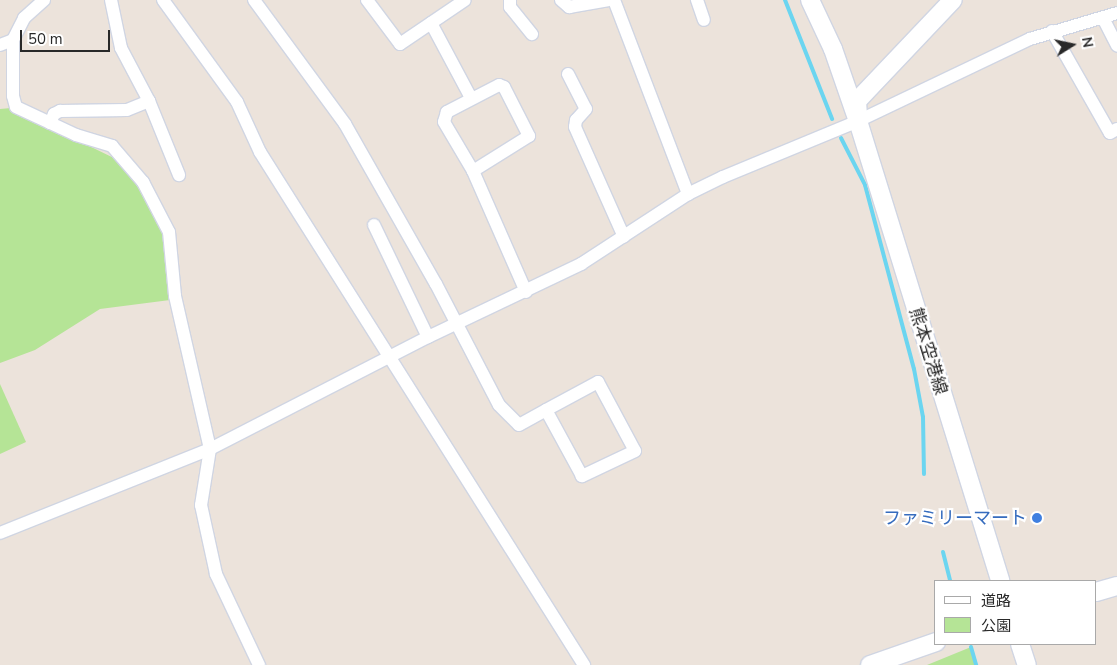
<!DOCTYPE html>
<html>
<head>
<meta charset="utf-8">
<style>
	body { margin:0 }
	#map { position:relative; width:1117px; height:665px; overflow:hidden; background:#ece3db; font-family:"Nunito Sans","Noto Sans JP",sans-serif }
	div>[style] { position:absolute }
	.green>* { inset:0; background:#b5e496 }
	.stream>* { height:4px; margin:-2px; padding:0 2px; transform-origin:2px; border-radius:2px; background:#6bd5f0 }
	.roads { filter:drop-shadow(1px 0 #d0d5e2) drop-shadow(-1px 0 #d0d5e2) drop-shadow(0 1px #d0d5e2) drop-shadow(0 -1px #d0d5e2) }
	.street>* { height:12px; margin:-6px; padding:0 6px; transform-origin:6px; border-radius:6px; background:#fff }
	.secondary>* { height:18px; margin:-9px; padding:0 9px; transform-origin:9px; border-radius:9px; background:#fff }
	.dots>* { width:14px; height:14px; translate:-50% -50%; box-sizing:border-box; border:2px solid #fff; border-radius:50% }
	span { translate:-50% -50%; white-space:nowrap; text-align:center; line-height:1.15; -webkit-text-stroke:4.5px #fff; paint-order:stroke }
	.street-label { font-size:18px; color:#292929 }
	.shop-label { font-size:18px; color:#366cbe }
	.right { translate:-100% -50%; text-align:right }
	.legend { position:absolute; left:934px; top:580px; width:162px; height:65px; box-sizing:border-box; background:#fff; border:1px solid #a9a9a9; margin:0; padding:6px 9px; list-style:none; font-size:15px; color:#292929 }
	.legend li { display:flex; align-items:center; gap:10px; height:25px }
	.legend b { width:25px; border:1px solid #a9a9a9 }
	.north { position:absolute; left:1047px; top:20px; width:50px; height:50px; -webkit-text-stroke:4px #fff; paint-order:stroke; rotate:80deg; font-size:14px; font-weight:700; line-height:20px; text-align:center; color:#292929 }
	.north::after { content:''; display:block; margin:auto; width:18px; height:22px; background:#292929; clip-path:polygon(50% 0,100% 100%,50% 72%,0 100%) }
	.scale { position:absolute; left:20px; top:30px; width:90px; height:22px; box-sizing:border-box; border:2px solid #292929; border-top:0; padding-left:6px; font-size:15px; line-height:18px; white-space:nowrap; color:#292929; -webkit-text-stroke:4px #fff; paint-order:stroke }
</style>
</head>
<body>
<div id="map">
	<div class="green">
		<div style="clip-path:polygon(11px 108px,120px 161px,142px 189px,162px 228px,170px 300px,100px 309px,35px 350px,0 363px,0 109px)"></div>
		<div style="clip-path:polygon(0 384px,26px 442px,0 454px)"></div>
		<div style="clip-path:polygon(971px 647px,977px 665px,927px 665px)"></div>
	</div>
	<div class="stream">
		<div style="left:785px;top:0;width:128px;rotate:68.4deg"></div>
		<div style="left:841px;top:138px;width:53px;rotate:62.9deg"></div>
		<div style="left:865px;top:185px;width:190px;rotate:75.1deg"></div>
		<div style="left:914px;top:369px;width:49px;rotate:79.4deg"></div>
		<div style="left:923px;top:417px;width:57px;rotate:89deg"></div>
		<div style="left:943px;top:552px;width:30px;rotate:76deg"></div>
		<div style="left:971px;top:647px;width:19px;rotate:74deg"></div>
	</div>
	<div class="roads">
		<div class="street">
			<div style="left:111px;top:0;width:49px;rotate:78.2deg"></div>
			<div style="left:121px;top:48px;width:60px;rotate:62.2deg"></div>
			<div style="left:149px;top:101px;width:80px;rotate:67.9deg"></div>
			<div style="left:163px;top:0;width:126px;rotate:54deg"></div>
			<div style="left:237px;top:102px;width:55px;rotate:65.3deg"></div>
			<div style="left:260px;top:152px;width:607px;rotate:57.72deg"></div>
			<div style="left:254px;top:0;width:154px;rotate:53.7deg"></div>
			<div style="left:345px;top:124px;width:184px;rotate:60.4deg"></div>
			<div style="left:436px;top:284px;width:136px;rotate:62.5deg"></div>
			<div style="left:499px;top:405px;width:28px;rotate:45deg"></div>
			<div style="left:519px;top:425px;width:31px;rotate:-29deg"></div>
			<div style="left:546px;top:410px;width:59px;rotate:-28.3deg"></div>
			<div style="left:598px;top:382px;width:78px;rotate:61.8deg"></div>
			<div style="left:635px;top:451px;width:59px;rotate:154.7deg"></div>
			<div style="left:582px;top:476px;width:75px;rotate:-118.6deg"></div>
			<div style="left:367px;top:0;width:55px;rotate:53.1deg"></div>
			<div style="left:400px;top:44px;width:78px;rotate:-34.1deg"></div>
			<div style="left:510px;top:0;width:7px;rotate:90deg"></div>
			<div style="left:510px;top:7px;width:35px;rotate:51deg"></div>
			<div style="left:561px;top:0;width:11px;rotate:41deg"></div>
			<div style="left:569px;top:7px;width:39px;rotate:-10deg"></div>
			<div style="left:614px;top:0;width:208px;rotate:69.1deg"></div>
			<div style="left:697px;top:0;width:21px;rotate:71deg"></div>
			<div style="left:1103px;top:18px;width:31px;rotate:63deg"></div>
			<div style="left:431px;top:23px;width:85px;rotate:61.9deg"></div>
			<div style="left:1052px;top:31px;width:117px;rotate:60.4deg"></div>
			<div style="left:1110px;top:133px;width:8px;rotate:-30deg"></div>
			<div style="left:13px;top:40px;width:56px;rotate:90deg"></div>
			<div style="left:13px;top:96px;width:11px;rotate:75deg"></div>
			<div style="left:16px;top:107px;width:66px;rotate:25deg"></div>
			<div style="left:76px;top:135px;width:38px;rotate:17deg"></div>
			<div style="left:112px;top:146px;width:48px;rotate:49.3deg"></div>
			<div style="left:143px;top:182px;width:56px;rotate:62.5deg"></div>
			<div style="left:169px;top:232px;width:64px;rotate:84.6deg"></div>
			<div style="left:175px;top:296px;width:157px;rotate:77.1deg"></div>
			<div style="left:210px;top:449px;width:57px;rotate:99.1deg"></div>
			<div style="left:201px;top:505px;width:71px;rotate:77.7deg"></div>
			<div style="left:216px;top:574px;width:101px;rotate:64.7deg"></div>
			<div style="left:0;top:45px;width:14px;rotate:-21deg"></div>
			<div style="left:13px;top:40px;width:25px;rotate:-63deg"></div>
			<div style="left:24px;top:18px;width:27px;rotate:-42deg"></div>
			<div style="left:568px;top:74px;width:39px;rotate:63deg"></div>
			<div style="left:586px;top:109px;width:15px;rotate:132deg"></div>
			<div style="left:576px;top:120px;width:7px;rotate:98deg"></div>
			<div style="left:575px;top:127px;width:120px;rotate:66deg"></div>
			<div style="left:50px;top:123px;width:10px;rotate:-66deg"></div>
			<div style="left:54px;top:114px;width:7px;rotate:-27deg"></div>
			<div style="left:60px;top:111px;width:67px;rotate:-0.9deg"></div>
			<div style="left:127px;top:110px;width:24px;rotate:-22deg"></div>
			<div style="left:473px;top:171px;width:66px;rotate:-32deg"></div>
			<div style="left:529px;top:136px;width:55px;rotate:-117deg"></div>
			<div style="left:504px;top:87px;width:5px;rotate:-158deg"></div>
			<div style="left:499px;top:85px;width:59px;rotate:152.6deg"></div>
			<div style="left:447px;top:112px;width:10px;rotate:107deg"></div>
			<div style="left:444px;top:122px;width:57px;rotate:59.4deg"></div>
			<div style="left:473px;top:171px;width:132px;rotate:66.3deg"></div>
			<div style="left:374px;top:225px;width:124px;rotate:64.3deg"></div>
			<div style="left:0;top:533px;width:226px;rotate:-21.8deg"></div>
			<div style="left:210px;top:449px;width:245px;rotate:-27.2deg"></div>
			<div style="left:428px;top:337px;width:170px;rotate:-25.5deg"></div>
			<div style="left:581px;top:264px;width:128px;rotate:-33.2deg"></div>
			<div style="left:688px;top:194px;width:39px;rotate:-26deg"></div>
			<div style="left:723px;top:177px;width:146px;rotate:-22.5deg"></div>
			<div style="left:858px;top:121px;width:191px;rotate:-25.5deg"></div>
			<div style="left:1030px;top:39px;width:91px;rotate:-16.6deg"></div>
		</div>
		<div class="secondary">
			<div style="left:810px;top:0;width:54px;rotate:64.9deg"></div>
			<div style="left:833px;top:49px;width:76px;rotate:70.9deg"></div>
			<div style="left:858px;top:121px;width:481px;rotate:72.8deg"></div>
			<div style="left:858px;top:116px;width:15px;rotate:-94deg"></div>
			<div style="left:857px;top:101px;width:139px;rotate:-46.5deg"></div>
			<div style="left:1096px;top:592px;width:22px;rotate:-16deg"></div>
			<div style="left:1020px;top:644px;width:22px;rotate:72deg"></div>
			<div style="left:870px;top:665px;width:70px;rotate:-19.2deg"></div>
		</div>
	</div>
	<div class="dots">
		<div style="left:1037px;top:518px;background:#3f7fe0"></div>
	</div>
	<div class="street-label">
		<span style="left:928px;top:351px;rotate:73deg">熊本空港線</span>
	</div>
	<div class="shop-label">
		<span class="right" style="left:1027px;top:518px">ファミリーマート</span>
	</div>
	<ul class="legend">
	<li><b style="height:6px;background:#fff"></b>道路</li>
	<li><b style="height:14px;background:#b5e496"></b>公園</li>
	</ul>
	<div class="north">N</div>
	<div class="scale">50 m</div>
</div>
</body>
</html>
